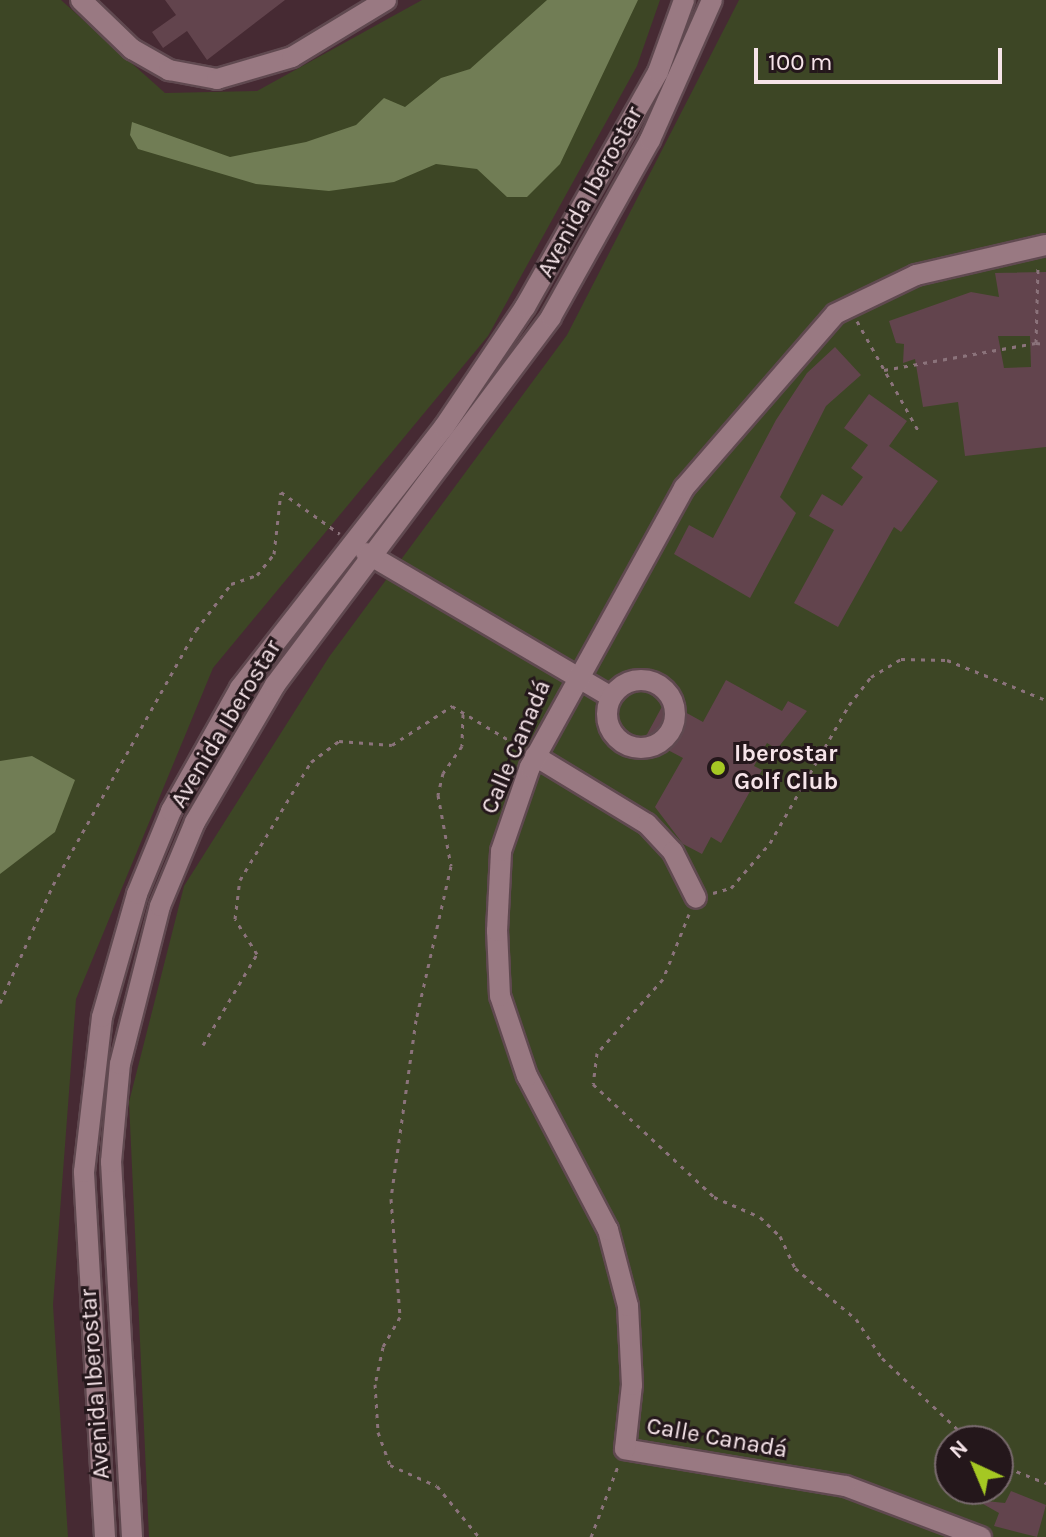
<!DOCTYPE html>
<html>
<head>
<meta charset="utf-8">
<style>
	body { margin:0 }
	#map { position:relative; width:1046px; height:1537px; overflow:hidden; background:#462a33; font-family:Karla,sans-serif }
	div>[style] { position:absolute }
	.green>* { inset:0; background:#3d4625 }
	.water>* { inset:0; background:#717d55 }
	.building>* { inset:0; background:#62444d }
	.path>* { height:3px; margin-top:-1.5px; transform-origin:0; background:repeating-linear-gradient(90deg,#8b737b 0 4px,transparent 0 10px) }
	.roads { filter:drop-shadow(2px 0 #604950) drop-shadow(-2px 0 #604950) drop-shadow(0 2px #604950) drop-shadow(0 -2px #604950) }
	.minor>* { height:20px; margin:-10px; padding:0 10px; transform-origin:10px; border-radius:10px; background:#997982 }
	.minor>.ring { margin:-10px; padding:0; box-sizing:content-box; background:none; border:20px solid #997982; border-radius:50% }
	.dots>* { width:22px; height:22px; translate:-50% -50%; box-sizing:border-box; border:4px solid #24171b; border-radius:50% }
	span { translate:-50% -50%; white-space:nowrap; text-align:center; line-height:1.15; -webkit-text-stroke:6px #24171b; paint-order:stroke }
	.street-label { font-size:24px; color:#f6e4e9 }
	.poi-label { font-size:24px; color:#f6e4e9; font-weight:700 }
	.left { translate:0 -50%; text-align:left }
	.north { position:absolute; left:934px; top:1425px; width:80px; height:80px; box-sizing:border-box; background:#24171b; border:2px solid #78696d; border-radius:50%; rotate:316deg; font-size:22px; font-weight:700; line-height:32px; text-align:center; color:#f6e4e9 }
	.north::after { content:''; display:block; margin:auto; width:28px; height:36px; background:#a5c823; clip-path:polygon(50% 0,100% 100%,50% 72%,0 100%) }
	.scale { position:absolute; left:754px; top:48px; width:248px; height:36px; box-sizing:border-box; border:4px solid #f6e4e9; border-top:0; padding-left:10px; font-size:24px; line-height:28px; white-space:nowrap; color:#f6e4e9; -webkit-text-stroke:6px #24171b; paint-order:stroke }
</style>
</head>
<body>
<div id="map">
	<div class="green">
		<div style="clip-path:polygon(0 0,61px 0,165px 93px,257px 91px,422px 0,660px 0,637px 66px,488px 336px,213px 668px,76px 999px,53px 1305px,68px 1537px,0 1537px)"></div>
		<div style="clip-path:polygon(evenodd,739px 0,1046px 0,1046px 1537px,149px 1537px,129px 1102px,184px 886px,329px 657px,567px 335px,739px 0,950px 1441px,998px 1441px,998px 1489px,950px 1489px,950px 1441px)"></div>
	</div>
	<div class="water">
		<div style="clip-path:polygon(547px 0,638px 0,560px 164px,527px 197px,507px 197px,477px 169px,436px 164px,394px 182px,329px 191px,256px 184px,138px 149px,130px 135px,132px 122px,230px 157px,306px 142px,356px 125px,384px 98px,405px 107px,441px 78px,470px 69px)"></div>
		<div style="clip-path:polygon(32px 756px,75px 780px,55px 832px,0 874px,0 761px)"></div>
	</div>
	<div class="building">
		<div style="clip-path:polygon(165px 0,285px 0,207px 60px,187px 31px,163px 48px,152px 32px,176px 15px)"></div>
		<div style="clip-path:polygon(evenodd,1046px 272px,1046px 447px,965px 456px,958px 402px,923px 407px,915px 359px,903px 363px,904px 344px,896px 343px,889px 321px,971px 292px,999px 297px,995px 273px,1046px 272px,998px 336px,1030px 336px,1031px 367px,1004px 368px,998px 336px)"></div>
		<div style="clip-path:polygon(835px 347px,861px 375px,826px 406px,780px 497px,796px 513px,750px 598px,674px 554px,689px 525px,713px 538px,776px 420px,807px 373px)"></div>
		<div style="clip-path:polygon(869px 394px,907px 421px,889px 446px,938px 481px,901px 532px,894px 527px,838px 627px,794px 603px,834px 530px,809px 516px,822px 494px,842px 506px,863px 477px,851px 468px,868px 445px,844px 428px)"></div>
		<div style="clip-path:polygon(726px 680px,782px 711px,788px 701px,807px 711px,777px 749px,767px 743px,754px 766px,762px 770px,721px 843px,711px 837px,702px 854px,683px 844px,655px 807px,683px 758px,645px 738px,665px 701px,703px 722px)"></div>
		<div style="clip-path:polygon(1011px 1491px,1046px 1505px,1037px 1537px,994px 1526px,999px 1513px,976px 1500px,1005px 1503px)"></div>
	</div>
	<div class="path">
		<div style="left:857px;top:321px;width:127px;rotate:60.8deg"></div>
		<div style="left:1036px;top:343px;width:10px;rotate:6deg"></div>
		<div style="left:884px;top:370px;width:154px;rotate:-10.1deg"></div>
		<div style="left:1036px;top:343px;width:77px;rotate:-88.5deg"></div>
		<div style="left:463px;top:714px;width:32px;rotate:92deg"></div>
		<div style="left:462px;top:746px;width:33px;rotate:125deg"></div>
		<div style="left:443px;top:773px;width:23px;rotate:103deg"></div>
		<div style="left:438px;top:795px;width:72px;rotate:79.6deg"></div>
		<div style="left:451px;top:866px;width:158px;rotate:102.8deg"></div>
		<div style="left:416px;top:1020px;width:181px;rotate:98deg"></div>
		<div style="left:391px;top:1199px;width:118px;rotate:85.6deg"></div>
		<div style="left:400px;top:1317px;width:34px;rotate:120deg"></div>
		<div style="left:383px;top:1347px;width:38px;rotate:102deg"></div>
		<div style="left:375px;top:1384px;width:48px;rotate:86.4deg"></div>
		<div style="left:378px;top:1432px;width:35px;rotate:70deg"></div>
		<div style="left:390px;top:1465px;width:51px;rotate:24.1deg"></div>
		<div style="left:437px;top:1486px;width:66px;rotate:50.5deg"></div>
		<div style="left:713px;top:893px;width:19px;rotate:-16deg"></div>
		<div style="left:731px;top:888px;width:60px;rotate:-49.1deg"></div>
		<div style="left:770px;top:843px;width:159px;rotate:-60.2deg"></div>
		<div style="left:849px;top:705px;width:36px;rotate:-52deg"></div>
		<div style="left:871px;top:677px;width:35px;rotate:-31deg"></div>
		<div style="left:901px;top:659px;width:46px;rotate:1.2deg"></div>
		<div style="left:947px;top:660px;width:107px;rotate:22deg"></div>
		<div style="left:689px;top:914px;width:70px;rotate:111.8deg"></div>
		<div style="left:663px;top:979px;width:99px;rotate:131.7deg"></div>
		<div style="left:597px;top:1053px;width:31px;rotate:97deg"></div>
		<div style="left:593px;top:1084px;width:166px;rotate:43deg"></div>
		<div style="left:714px;top:1197px;width:50px;rotate:23.5deg"></div>
		<div style="left:760px;top:1217px;width:28px;rotate:44deg"></div>
		<div style="left:780px;top:1236px;width:35px;rotate:65deg"></div>
		<div style="left:795px;top:1268px;width:80px;rotate:39.9deg"></div>
		<div style="left:856px;top:1319px;width:47px;rotate:56.3deg"></div>
		<div style="left:882px;top:1358px;width:121px;rotate:43.3deg"></div>
		<div style="left:0;top:1003px;width:129px;rotate:-65.8deg"></div>
		<div style="left:53px;top:885px;width:292px;rotate:-60.7deg"></div>
		<div style="left:196px;top:630px;width:58px;rotate:-52.7deg"></div>
		<div style="left:231px;top:584px;width:28px;rotate:-19deg"></div>
		<div style="left:257px;top:575px;width:27px;rotate:-51deg"></div>
		<div style="left:274px;top:554px;width:62px;rotate:-83.6deg"></div>
		<div style="left:281px;top:492px;width:72px;rotate:35.4deg"></div>
		<div style="left:203px;top:1045px;width:106px;rotate:-59.3deg"></div>
		<div style="left:257px;top:954px;width:41px;rotate:-122.2deg"></div>
		<div style="left:235px;top:919px;width:39px;rotate:-83deg"></div>
		<div style="left:240px;top:880px;width:138px;rotate:-59deg"></div>
		<div style="left:311px;top:762px;width:35px;rotate:-37deg"></div>
		<div style="left:339px;top:741px;width:53px;rotate:4.3deg"></div>
		<div style="left:392px;top:745px;width:72px;rotate:-33deg"></div>
		<div style="left:452px;top:706px;width:82px;rotate:31deg"></div>
		<div style="left:998px;top:1464px;width:52px;rotate:21.6deg"></div>
		<div style="left:591px;top:1537px;width:76px;rotate:-69.2deg"></div>
	</div>
	<div class="roads">
		<div class="minor">
			<div style="left:81px;top:0;width:71px;rotate:43.9deg"></div>
			<div style="left:132px;top:49px;width:43px;rotate:29.6deg"></div>
			<div style="left:169px;top:70px;width:49px;rotate:10.6deg"></div>
			<div style="left:217px;top:79px;width:78px;rotate:-16.3deg"></div>
			<div style="left:292px;top:57px;width:110px;rotate:-31.2deg"></div>
			<div style="left:366px;top:553px;width:284px;rotate:30.4deg"></div>
			<div class="ring" style="left:607px;top:680px;width:48px;height:48px"></div>
			<div style="left:535px;top:756px;width:131px;rotate:31.3deg"></div>
			<div style="left:647px;top:824px;width:38px;rotate:47deg"></div>
			<div style="left:673px;top:852px;width:51px;rotate:63.4deg"></div>
			<div style="left:105px;top:1537px;width:366px;rotate:-93.3deg"></div>
			<div style="left:84px;top:1172px;width:156px;rotate:-83.4deg"></div>
			<div style="left:102px;top:1017px;width:128px;rotate:-74.1deg"></div>
			<div style="left:137px;top:894px;width:90px;rotate:-67.7deg"></div>
			<div style="left:171px;top:811px;width:141px;rotate:-60.7deg"></div>
			<div style="left:240px;top:688px;width:331px;rotate:-52deg"></div>
			<div style="left:444px;top:427px;width:145px;rotate:-56deg"></div>
			<div style="left:525px;top:307px;width:270px;rotate:-60.5deg"></div>
			<div style="left:658px;top:72px;width:77px;rotate:-70.1deg"></div>
			<div style="left:132px;top:1537px;width:376px;rotate:-93.2deg"></div>
			<div style="left:111px;top:1162px;width:98px;rotate:-84.8deg"></div>
			<div style="left:120px;top:1064px;width:163px;rotate:-75.8deg"></div>
			<div style="left:160px;top:906px;width:91px;rotate:-67.4deg"></div>
			<div style="left:195px;top:822px;width:159px;rotate:-59.7deg"></div>
			<div style="left:275px;top:685px;width:460px;rotate:-53.1deg"></div>
			<div style="left:551px;top:317px;width:203px;rotate:-60.8deg"></div>
			<div style="left:650px;top:140px;width:153px;rotate:-66.1deg"></div>
			<div style="left:981px;top:1537px;width:145px;rotate:-159.4deg"></div>
			<div style="left:845px;top:1486px;width:223px;rotate:-170.5deg"></div>
			<div style="left:625px;top:1449px;width:64px;rotate:-83.8deg"></div>
			<div style="left:632px;top:1385px;width:79px;rotate:-92.9deg"></div>
			<div style="left:628px;top:1306px;width:79px;rotate:-104.7deg"></div>
			<div style="left:608px;top:1230px;width:174px;rotate:-117.7deg"></div>
			<div style="left:527px;top:1076px;width:84px;rotate:-108.6deg"></div>
			<div style="left:500px;top:996px;width:65px;rotate:-92.6deg"></div>
			<div style="left:497px;top:931px;width:80px;rotate:-87.1deg"></div>
			<div style="left:501px;top:851px;width:89px;rotate:-71deg"></div>
			<div style="left:530px;top:767px;width:319px;rotate:-61.1deg"></div>
			<div style="left:684px;top:488px;width:230px;rotate:-49deg"></div>
			<div style="left:835px;top:314px;width:90px;rotate:-25.7deg"></div>
			<div style="left:916px;top:275px;width:133px;rotate:-13deg"></div>
		</div>
	</div>
	<div class="dots">
		<div style="left:718px;top:768px;background:#a5c823"></div>
	</div>
	<div class="street-label">
		<span style="left:590px;top:192px;rotate:-61deg">Avenida Iberostar</span>
		<span style="left:226px;top:724px;rotate:-59deg">Avenida Iberostar</span>
		<span style="left:516px;top:747px;rotate:-67deg">Calle Canadá</span>
		<span style="left:95px;top:1384px;rotate:-94deg">Avenida Iberostar</span>
		<span style="left:717px;top:1438px;rotate:10deg">Calle Canadá</span>
	</div>
	<div class="poi-label">
		<span class="left" style="left:734px;top:768px">Iberostar<br>Golf Club</span>
	</div>
	<div class="north">N</div>
	<div class="scale">100 m</div>
</div>
</body>
</html>
